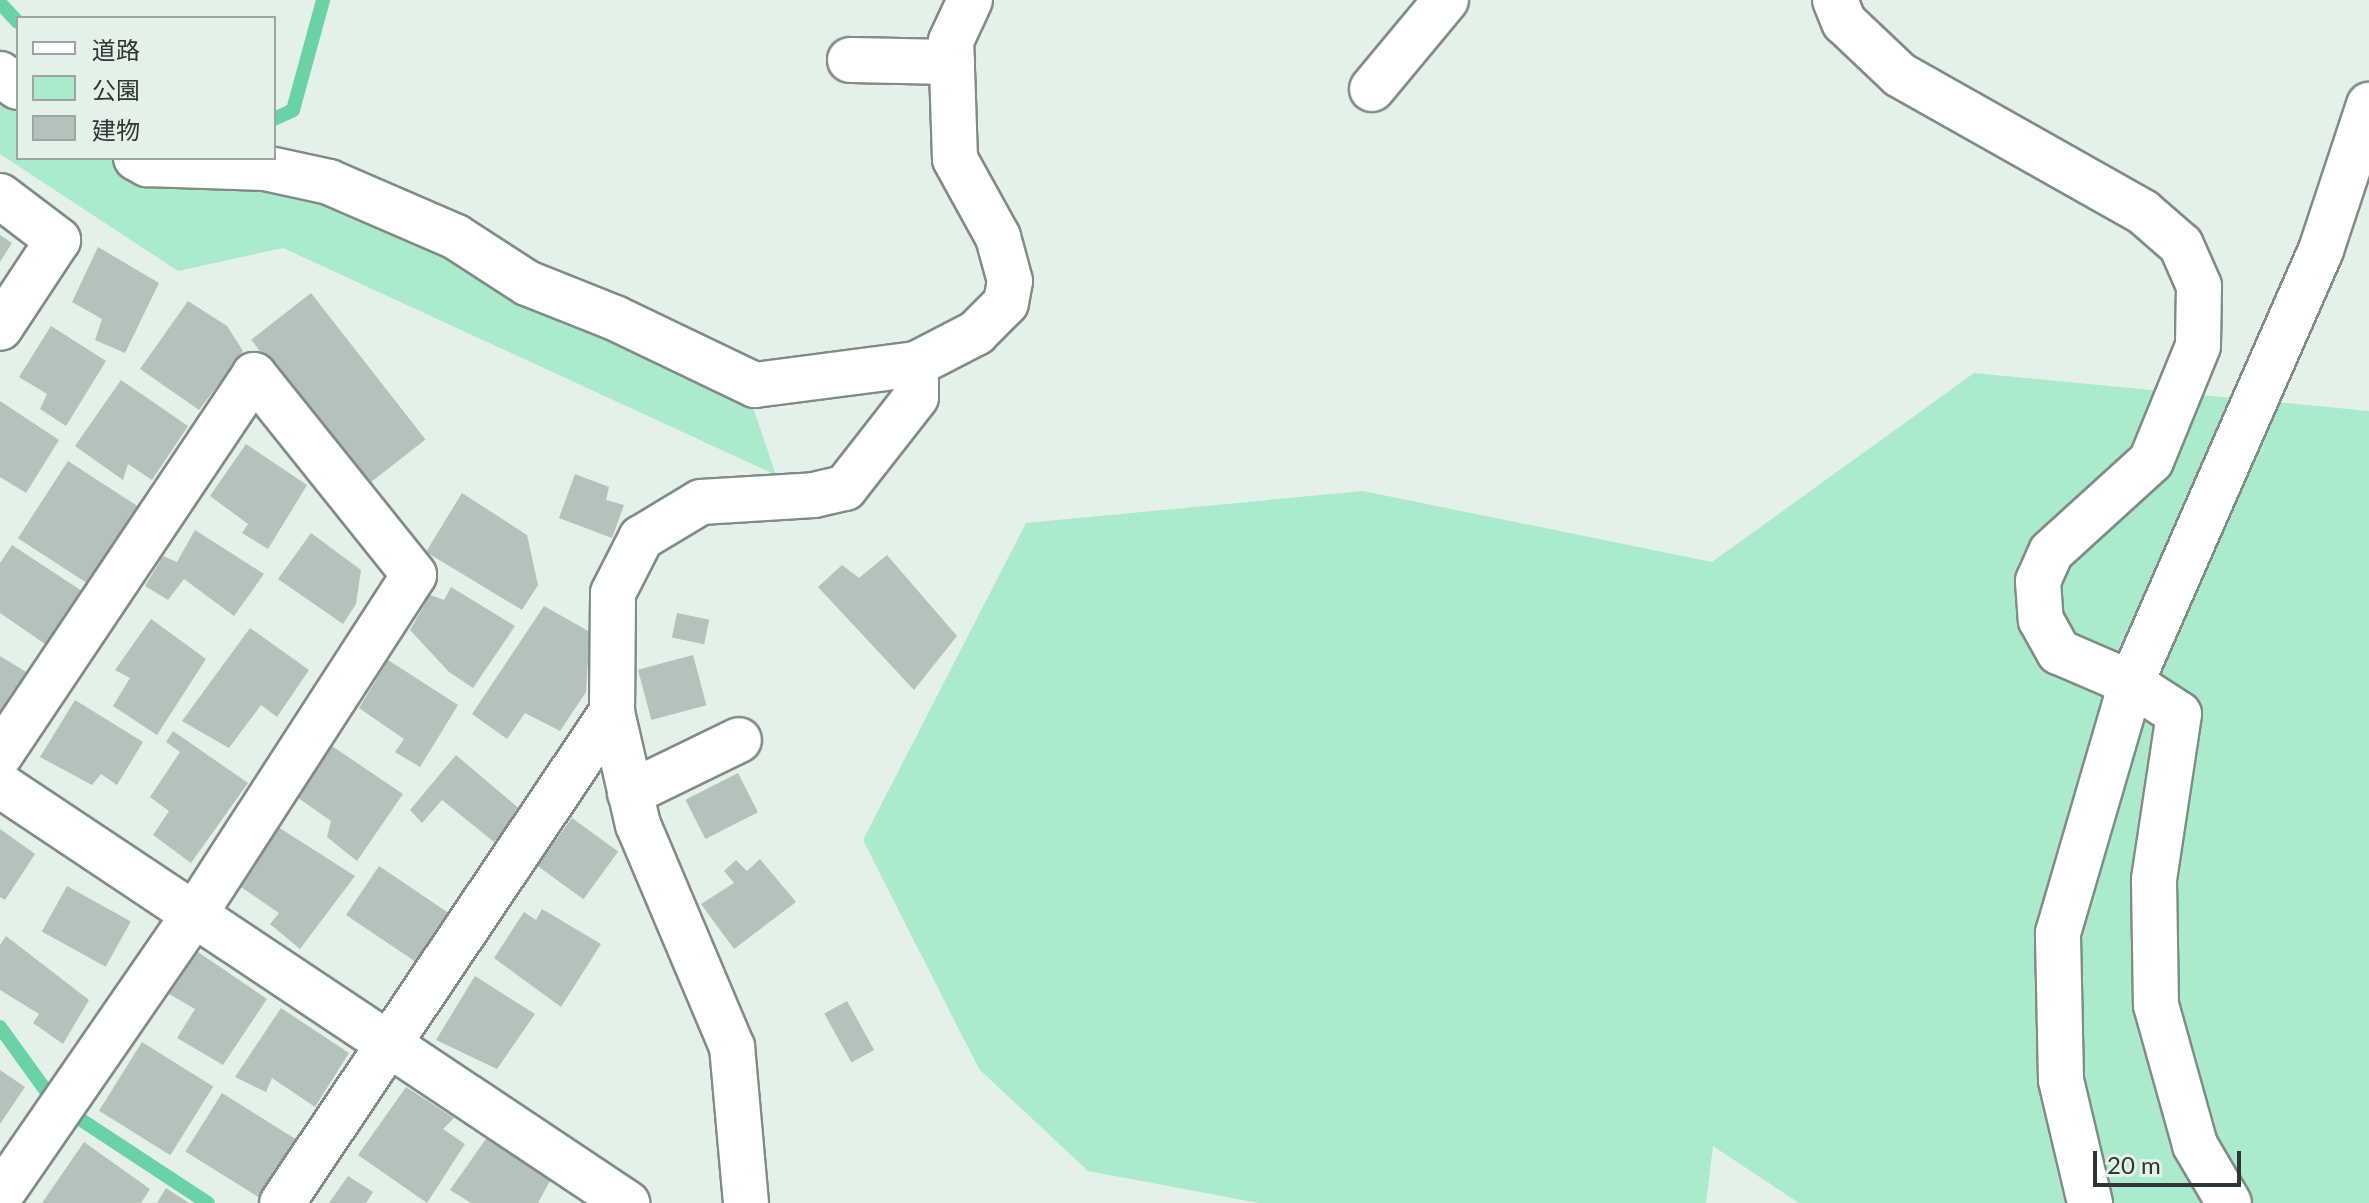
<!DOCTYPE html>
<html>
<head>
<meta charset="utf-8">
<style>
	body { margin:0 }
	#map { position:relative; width:2369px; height:1203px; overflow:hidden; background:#e3f1e9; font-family:Lato,"Noto Sans JP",sans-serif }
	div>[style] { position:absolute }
	.green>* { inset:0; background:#aceacc }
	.stream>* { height:14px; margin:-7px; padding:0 7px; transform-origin:7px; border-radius:7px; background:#6ad2a5 }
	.building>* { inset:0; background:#b4c2bb; transform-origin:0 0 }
	.roads { filter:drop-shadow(2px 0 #808d86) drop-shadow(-2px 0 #808d86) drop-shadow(0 2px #808d86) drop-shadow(0 -2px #808d86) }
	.minor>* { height:44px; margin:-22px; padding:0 22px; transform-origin:22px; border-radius:22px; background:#fff }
	.tertiary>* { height:44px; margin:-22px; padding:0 22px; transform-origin:22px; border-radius:22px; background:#fff }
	span { translate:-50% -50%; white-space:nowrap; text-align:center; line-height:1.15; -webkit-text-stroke:7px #e3f1e9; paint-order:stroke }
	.legend { position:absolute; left:16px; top:16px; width:260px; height:144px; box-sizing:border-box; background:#e3f1e9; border:2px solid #9ba6a0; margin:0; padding:10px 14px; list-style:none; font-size:24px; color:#303633 }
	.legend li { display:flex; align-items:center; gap:16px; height:40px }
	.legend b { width:40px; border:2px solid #9ba6a0 }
	.scale { position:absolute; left:2093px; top:1151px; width:148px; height:36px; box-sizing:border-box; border:4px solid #303633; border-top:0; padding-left:10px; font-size:24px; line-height:28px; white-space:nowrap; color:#303633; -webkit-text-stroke:6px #e3f1e9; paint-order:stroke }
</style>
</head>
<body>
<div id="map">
	<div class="green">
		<div style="clip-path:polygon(0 48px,18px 56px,18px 158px,256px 158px,739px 366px,776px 475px,283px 248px,178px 271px,0 154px)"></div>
		<div style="clip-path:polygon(1974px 373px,2369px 411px,2369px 1203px,1799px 1203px,1713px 1146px,1706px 1203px,1259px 1203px,1088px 1171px,979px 1069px,863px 840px,1026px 523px,1363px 491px,1712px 562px)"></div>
	</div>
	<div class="stream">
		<div style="left:0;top:3px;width:26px;rotate:47deg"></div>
		<div style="left:274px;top:119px;width:21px;rotate:-25deg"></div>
		<div style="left:293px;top:110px;width:114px;rotate:-74.7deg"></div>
		<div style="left:0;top:1027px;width:92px;rotate:54.2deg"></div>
		<div style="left:54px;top:1102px;width:184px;rotate:33.3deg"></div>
	</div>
	<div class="building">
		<div style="clip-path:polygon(0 235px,12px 243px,0 262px)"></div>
		<div style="clip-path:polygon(98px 247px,159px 283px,125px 353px,95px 340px,102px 319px,72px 302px)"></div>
		<div style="left:311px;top:293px;width:186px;height:76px;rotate:52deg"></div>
		<div style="clip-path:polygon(188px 301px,227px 326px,243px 351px,199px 410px,140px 369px)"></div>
		<div style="clip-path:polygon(51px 326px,106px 361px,66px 426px,40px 409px,47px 394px,19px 377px)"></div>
		<div style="clip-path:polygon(121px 380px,188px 426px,152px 480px,128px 464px,123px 480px,75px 446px)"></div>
		<div style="clip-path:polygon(0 401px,59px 440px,26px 493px,0 477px)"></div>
		<div style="clip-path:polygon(246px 444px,307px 485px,268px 549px,242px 533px,248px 524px,210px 496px)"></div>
		<div style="left:68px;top:461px;width:90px;height:92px;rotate:33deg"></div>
		<div style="clip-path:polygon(575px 474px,609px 487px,606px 500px,624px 505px,612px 538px,559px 518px)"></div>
		<div style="clip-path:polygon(462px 493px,527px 535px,538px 585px,522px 610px,426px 552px)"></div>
		<div style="clip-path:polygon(195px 530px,264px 574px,234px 616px,184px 579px,168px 600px,145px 586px,163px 556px,177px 562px)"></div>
		<div style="clip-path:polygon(311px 533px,361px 570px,356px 604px,343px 624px,278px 579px)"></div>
		<div style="clip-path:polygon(12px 545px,88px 595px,51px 648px,0 613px,0 563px)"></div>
		<div style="clip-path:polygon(887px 555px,957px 636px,914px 690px,818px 587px,842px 565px,859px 578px)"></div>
		<div style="clip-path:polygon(451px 587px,515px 626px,473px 688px,449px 672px,410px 630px,430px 595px,444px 600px)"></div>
		<div style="clip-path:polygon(544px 606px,590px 632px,586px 692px,560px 731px,525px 713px,507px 739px,472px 714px)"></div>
		<div style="left:677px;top:613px;width:33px;height:25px;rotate:12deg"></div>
		<div style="clip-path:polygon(151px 619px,206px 659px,157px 735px,113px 706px,130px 678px,115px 670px)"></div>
		<div style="clip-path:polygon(250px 628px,309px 670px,277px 717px,261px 705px,229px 748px,182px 721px)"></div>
		<div style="left:693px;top:655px;width:52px;height:57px;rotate:75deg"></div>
		<div style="clip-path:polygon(0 656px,36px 678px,0 724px)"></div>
		<div style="clip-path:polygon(388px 660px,458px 705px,420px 767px,395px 752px,404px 739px,359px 708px)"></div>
		<div style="clip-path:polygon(75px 700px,143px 742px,117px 785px,101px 774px,92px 785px,40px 757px)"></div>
		<div style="clip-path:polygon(173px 731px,248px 783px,191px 863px,153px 835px,169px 811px,150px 797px,180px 752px,166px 742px)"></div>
		<div style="clip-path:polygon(329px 744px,403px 794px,357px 861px,327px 837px,331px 821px,294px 795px)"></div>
		<div style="clip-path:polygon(456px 755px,521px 810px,494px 842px,442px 800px,422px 823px,410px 810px)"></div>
		<div style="left:738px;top:773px;width:44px;height:59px;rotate:63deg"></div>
		<div style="left:572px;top:818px;width:57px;height:59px;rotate:36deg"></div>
		<div style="clip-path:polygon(275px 825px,355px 876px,300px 949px,270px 924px,279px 913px,235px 883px)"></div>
		<div style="clip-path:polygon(0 829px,35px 854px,5px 900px,0 897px)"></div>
		<div style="clip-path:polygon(760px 859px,796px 902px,734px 949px,701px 904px,734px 883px,724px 871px,736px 860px,747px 871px)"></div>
		<div style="left:379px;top:866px;width:88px;height:59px;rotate:34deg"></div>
		<div style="left:67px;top:886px;width:73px;height:52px;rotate:29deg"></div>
		<div style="clip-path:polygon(542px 909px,601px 944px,561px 1007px,494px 958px,524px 912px,536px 920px)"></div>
		<div style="clip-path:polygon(6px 936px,89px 1000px,63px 1044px,33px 1023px,39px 1014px,0 990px,0 945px)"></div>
		<div style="clip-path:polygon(198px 952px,267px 999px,223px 1065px,177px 1038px,195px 1009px,169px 994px)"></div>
		<div style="clip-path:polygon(475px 976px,535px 1014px,497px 1069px,436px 1040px)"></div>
		<div style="left:847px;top:1001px;width:56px;height:26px;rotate:61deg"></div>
		<div style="clip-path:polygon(281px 1008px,349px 1053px,315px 1107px,272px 1078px,266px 1092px,235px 1077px)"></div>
		<div style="left:142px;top:1042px;width:84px;height:81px;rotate:32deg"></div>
		<div style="clip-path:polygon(0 1070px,25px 1087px,0 1124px)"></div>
		<div style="clip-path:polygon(406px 1087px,454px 1118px,443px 1129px,465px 1144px,427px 1203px,358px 1155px)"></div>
		<div style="left:222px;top:1093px;width:89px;height:69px;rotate:32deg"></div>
		<div style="clip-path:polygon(488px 1136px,551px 1179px,538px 1203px,471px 1203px,450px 1190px)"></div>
		<div style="clip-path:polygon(84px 1142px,150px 1189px,141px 1203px,42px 1203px)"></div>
		<div style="clip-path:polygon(348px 1176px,373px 1192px,366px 1203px,329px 1203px)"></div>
		<div style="clip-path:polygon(166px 1188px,189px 1203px,157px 1203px)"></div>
	</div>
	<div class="roads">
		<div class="minor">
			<div style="left:1835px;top:0;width:24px;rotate:68deg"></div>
			<div style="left:1844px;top:22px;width:77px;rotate:43.4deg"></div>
			<div style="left:1900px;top:75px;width:279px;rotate:29.4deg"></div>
			<div style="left:2143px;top:212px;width:50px;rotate:41deg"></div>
			<div style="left:2181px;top:245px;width:45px;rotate:66.3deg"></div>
			<div style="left:2199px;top:286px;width:60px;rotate:91deg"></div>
			<div style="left:2198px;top:346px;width:124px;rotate:112.2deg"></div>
			<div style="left:2151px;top:461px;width:135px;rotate:137.7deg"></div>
			<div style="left:2051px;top:552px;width:32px;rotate:114deg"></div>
			<div style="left:2038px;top:581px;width:39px;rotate:86deg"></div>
			<div style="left:2041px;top:620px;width:37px;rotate:61deg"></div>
			<div style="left:2059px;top:652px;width:78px;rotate:23.3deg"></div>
			<div style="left:2131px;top:683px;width:57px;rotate:32.9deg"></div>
			<div style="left:2179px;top:714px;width:168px;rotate:98.6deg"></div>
			<div style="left:2154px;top:880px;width:125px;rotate:89.1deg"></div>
			<div style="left:2156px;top:1005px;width:145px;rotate:74.4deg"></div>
			<div style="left:2195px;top:1145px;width:67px;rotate:59.6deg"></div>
			<div style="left:850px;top:60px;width:102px;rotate:1.1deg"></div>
			<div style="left:0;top:74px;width:22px;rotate:36deg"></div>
			<div style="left:1372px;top:89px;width:116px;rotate:-50.3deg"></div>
			<div style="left:136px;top:158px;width:13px;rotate:29deg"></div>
			<div style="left:147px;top:164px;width:118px;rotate:1.9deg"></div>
			<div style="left:265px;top:168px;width:66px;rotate:12.3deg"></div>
			<div style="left:329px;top:182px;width:138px;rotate:23.4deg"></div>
			<div style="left:456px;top:237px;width:85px;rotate:32.9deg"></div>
			<div style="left:527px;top:283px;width:95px;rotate:21.7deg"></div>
			<div style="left:615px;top:318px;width:155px;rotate:25.6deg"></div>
			<div style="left:755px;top:385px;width:162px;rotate:-7.4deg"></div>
			<div style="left:916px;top:364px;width:68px;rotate:-27.3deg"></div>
			<div style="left:976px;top:333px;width:42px;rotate:-45deg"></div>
			<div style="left:1006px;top:303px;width:22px;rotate:-80deg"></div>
			<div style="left:1010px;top:281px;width:46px;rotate:-105.3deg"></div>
			<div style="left:998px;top:237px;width:89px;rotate:-118.9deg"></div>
			<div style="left:955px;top:159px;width:118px;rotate:-91.9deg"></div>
			<div style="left:951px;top:41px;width:45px;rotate:-65.1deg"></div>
			<div style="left:0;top:196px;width:73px;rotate:37.2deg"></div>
			<div style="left:58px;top:240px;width:105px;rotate:123.4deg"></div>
			<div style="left:0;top:755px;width:457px;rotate:-56.2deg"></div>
			<div style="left:254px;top:375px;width:256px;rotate:51.3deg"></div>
			<div style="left:414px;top:575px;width:403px;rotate:122.9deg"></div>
			<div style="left:195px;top:913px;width:344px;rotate:124.6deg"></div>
			<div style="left:0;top:785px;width:754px;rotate:33.69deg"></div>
			<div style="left:630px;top:793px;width:121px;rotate:-25.9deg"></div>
			<div style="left:282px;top:1203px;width:592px;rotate:-56.1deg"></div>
			<div style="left:746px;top:1203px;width:157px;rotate:-95.1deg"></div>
			<div style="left:732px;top:1047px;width:241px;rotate:-112.9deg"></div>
			<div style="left:638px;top:825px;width:116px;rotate:-103deg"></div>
			<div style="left:612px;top:712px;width:119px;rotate:-89.5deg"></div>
			<div style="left:613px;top:593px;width:62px;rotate:-63deg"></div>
			<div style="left:641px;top:538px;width:70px;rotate:-31deg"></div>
			<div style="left:701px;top:502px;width:113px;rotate:-3.5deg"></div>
			<div style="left:814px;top:495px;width:32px;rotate:-13deg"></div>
			<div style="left:845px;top:488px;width:115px;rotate:-52deg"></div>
			<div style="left:916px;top:397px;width:33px;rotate:-90deg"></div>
		</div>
		<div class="tertiary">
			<div style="left:2090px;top:1203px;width:126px;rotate:-103.3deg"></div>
			<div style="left:2061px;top:1080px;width:147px;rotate:-91.2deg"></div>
			<div style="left:2058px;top:933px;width:260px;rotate:-73.7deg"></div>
			<div style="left:2131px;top:683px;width:473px;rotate:-66.3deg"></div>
			<div style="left:2321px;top:250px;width:153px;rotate:-71.7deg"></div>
		</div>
	</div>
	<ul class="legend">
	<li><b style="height:10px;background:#fff"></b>道路</li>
	<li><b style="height:22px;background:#aceacc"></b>公園</li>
	<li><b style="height:22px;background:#b4c2bb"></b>建物</li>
	</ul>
	<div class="scale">20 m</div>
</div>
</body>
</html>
